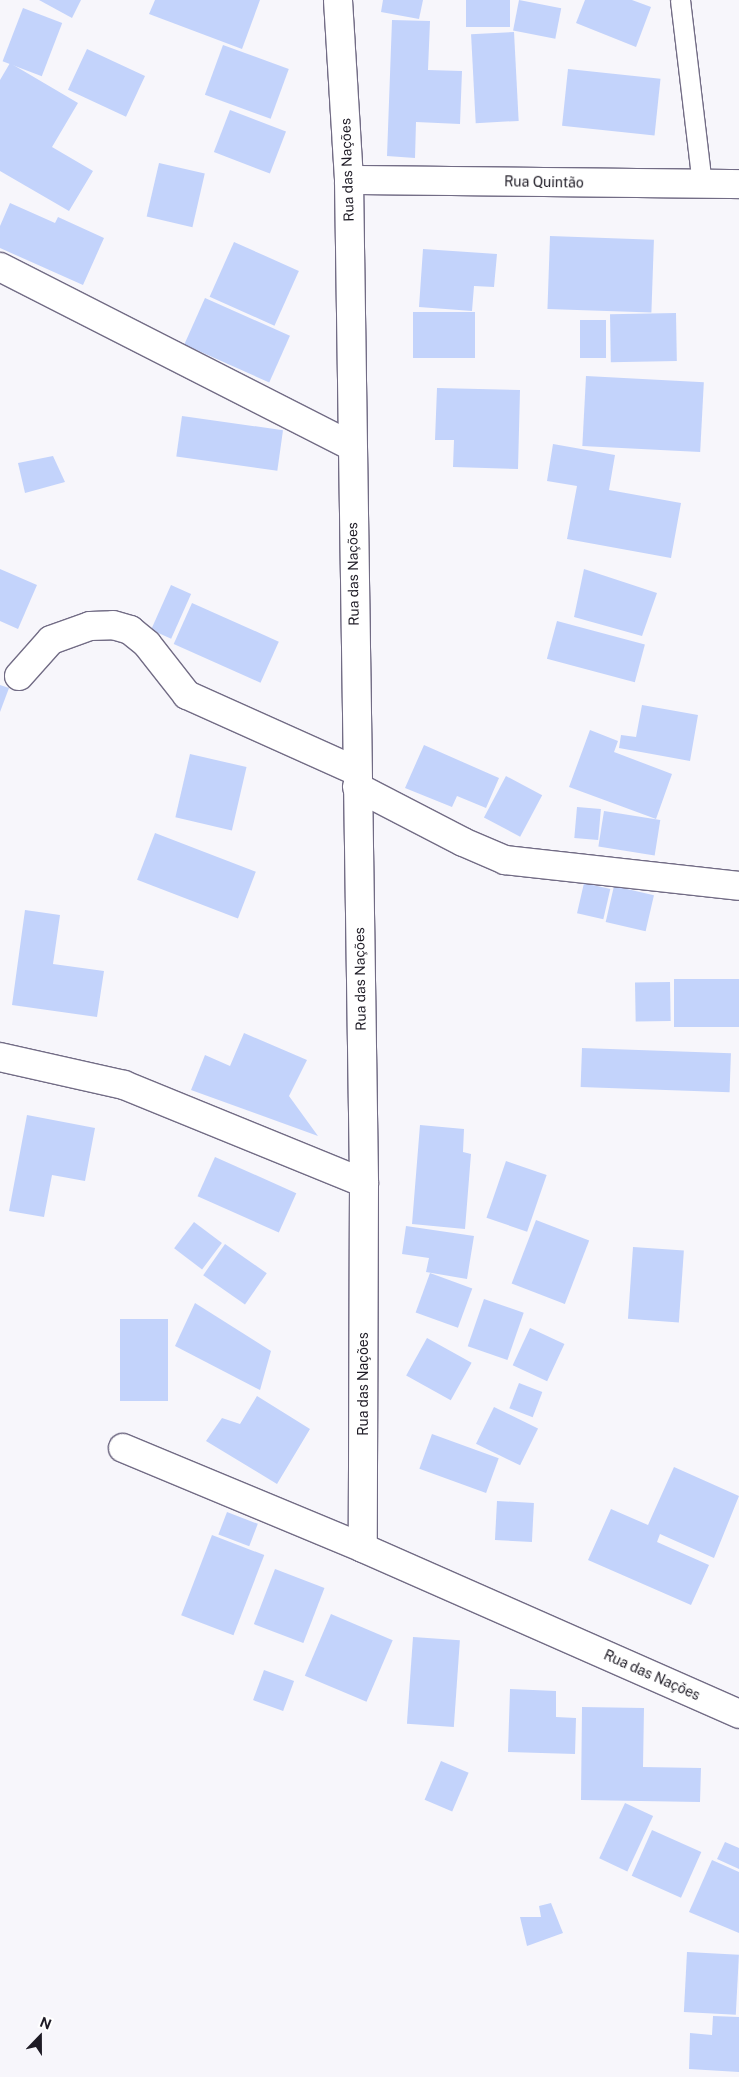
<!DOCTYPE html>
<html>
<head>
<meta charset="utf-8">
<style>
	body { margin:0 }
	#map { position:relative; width:739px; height:2077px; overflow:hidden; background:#f7f6fb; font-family:"Public Sans",sans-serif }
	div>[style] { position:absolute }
	.building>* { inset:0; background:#c3d3fb; transform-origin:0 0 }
	.roads { filter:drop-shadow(1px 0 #726c85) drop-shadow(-1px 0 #726c85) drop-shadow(0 1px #726c85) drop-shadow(0 -1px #726c85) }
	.service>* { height:19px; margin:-9.5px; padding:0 9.5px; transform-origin:9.5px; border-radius:9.5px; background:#fff }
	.minor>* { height:28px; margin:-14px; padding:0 14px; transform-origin:14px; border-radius:14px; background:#fff }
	span { translate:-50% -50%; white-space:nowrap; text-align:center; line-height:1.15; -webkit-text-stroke:4px #fff; paint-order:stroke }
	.street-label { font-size:14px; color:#1e1b25 }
	.north { position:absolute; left:15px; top:2012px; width:50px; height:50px; -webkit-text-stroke:4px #fff; paint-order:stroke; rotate:22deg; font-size:14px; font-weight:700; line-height:20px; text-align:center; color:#1e1b25 }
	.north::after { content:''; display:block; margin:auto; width:18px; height:22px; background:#1e1b25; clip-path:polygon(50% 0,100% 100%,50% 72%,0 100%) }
</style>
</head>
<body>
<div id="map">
	<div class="building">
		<div style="clip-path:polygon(39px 0,81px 0,72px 18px)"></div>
		<div style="clip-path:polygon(155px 0,260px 0,242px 49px,149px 14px)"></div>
		<div style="clip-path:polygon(383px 0,423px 0,419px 19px,381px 12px)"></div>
		<div style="left:466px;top:0;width:44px;height:27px"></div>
		<div style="left:519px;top:0;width:43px;height:31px;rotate:11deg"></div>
		<div style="clip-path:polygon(585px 0,632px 0,651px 7px,636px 47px,576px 23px)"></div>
		<div style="left:23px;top:8px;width:42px;height:57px;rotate:21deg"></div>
		<div style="clip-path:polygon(392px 20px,430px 21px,428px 70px,462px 71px,460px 124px,416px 122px,415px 158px,387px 156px)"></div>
		<div style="left:514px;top:32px;width:89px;height:43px;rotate:87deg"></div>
		<div style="left:223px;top:45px;width:70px;height:53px;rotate:20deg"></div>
		<div style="left:87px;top:49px;width:64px;height:45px;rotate:25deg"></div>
		<div style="clip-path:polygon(10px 63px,78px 103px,52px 147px,93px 171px,69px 211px,0 171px,0 80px)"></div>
		<div style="left:568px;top:69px;width:93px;height:57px;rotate:6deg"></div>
		<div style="left:230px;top:110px;width:60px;height:45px;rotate:21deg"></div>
		<div style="left:159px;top:163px;width:47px;height:55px;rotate:13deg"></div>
		<div style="clip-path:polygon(10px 203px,55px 223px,58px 217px,104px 238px,83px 285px,0 248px,0 226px)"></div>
		<div style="left:550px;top:236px;width:104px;height:73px;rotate:2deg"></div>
		<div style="left:234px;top:242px;width:71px;height:60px;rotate:24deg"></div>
		<div style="clip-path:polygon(423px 249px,497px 254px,494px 287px,474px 286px,472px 311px,419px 307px)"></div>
		<div style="left:205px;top:298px;width:93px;height:51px;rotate:24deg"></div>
		<div style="left:475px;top:312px;width:46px;height:62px;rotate:90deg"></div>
		<div style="left:676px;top:313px;width:48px;height:66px;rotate:89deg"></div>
		<div style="left:580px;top:320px;width:26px;height:38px"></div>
		<div style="left:586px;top:376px;width:118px;height:70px;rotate:3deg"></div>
		<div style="clip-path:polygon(437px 388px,520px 390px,518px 469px,453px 467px,454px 440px,435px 440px)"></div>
		<div style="left:182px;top:416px;width:102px;height:41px;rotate:8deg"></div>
		<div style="clip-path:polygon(553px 444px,615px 455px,609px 490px,681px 503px,671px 558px,567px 539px,577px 486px,547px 481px)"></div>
		<div style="clip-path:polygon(53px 456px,65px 482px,25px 493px,18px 463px)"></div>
		<div style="clip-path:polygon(0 569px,37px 585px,18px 629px,0 621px)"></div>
		<div style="clip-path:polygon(584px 569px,657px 593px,642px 636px,574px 617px)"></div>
		<div style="left:171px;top:585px;width:22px;height:49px;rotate:24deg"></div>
		<div style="left:192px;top:603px;width:95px;height:45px;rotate:24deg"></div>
		<div style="left:557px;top:621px;width:91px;height:39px;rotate:15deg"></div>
		<div style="clip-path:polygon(0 685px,9px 688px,0 712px)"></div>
		<div style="clip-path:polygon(642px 705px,698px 715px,690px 761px,619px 748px,621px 735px,636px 737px)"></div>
		<div style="clip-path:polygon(590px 730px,618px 741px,614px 752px,672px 774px,656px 819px,569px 787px)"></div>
		<div style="clip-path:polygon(424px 745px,499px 778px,486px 808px,457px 796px,452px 807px,405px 788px)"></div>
		<div style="left:190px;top:754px;width:58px;height:65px;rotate:13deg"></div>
		<div style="left:506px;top:776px;width:41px;height:47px;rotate:28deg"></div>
		<div style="left:577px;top:807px;width:24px;height:31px;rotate:5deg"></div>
		<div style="left:604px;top:811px;width:57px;height:36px;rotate:9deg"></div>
		<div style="left:155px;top:833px;width:108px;height:50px;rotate:21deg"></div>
		<div style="left:584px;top:883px;width:27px;height:31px;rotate:13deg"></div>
		<div style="left:614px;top:886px;width:41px;height:37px;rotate:13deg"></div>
		<div style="clip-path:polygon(25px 910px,60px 915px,53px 964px,104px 971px,97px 1017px,12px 1005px)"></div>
		<div style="left:739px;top:979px;width:48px;height:65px;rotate:90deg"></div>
		<div style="left:670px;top:982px;width:39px;height:35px;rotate:89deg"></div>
		<div style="clip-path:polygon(244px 1033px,307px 1060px,289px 1096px,318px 1136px,191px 1090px,205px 1055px,230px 1066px)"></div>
		<div style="left:582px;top:1048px;width:149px;height:39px;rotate:2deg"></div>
		<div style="clip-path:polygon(27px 1115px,95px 1128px,85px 1181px,52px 1175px,44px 1217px,9px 1211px)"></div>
		<div style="clip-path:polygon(420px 1125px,464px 1129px,463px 1152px,471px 1154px,465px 1229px,412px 1224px)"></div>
		<div style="left:215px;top:1157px;width:89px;height:43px;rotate:24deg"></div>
		<div style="left:506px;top:1161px;width:43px;height:60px;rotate:19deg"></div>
		<div style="left:536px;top:1220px;width:57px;height:68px;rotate:21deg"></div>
		<div style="left:194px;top:1222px;width:35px;height:33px;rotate:37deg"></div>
		<div style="clip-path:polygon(406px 1226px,474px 1236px,467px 1279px,426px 1272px,429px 1258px,402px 1254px)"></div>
		<div style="left:225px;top:1244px;width:51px;height:38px;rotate:35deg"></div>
		<div style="left:633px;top:1247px;width:51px;height:72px;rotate:4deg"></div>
		<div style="left:430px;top:1273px;width:45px;height:42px;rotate:20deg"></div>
		<div style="left:484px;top:1299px;width:42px;height:50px;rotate:19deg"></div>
		<div style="clip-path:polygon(195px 1303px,271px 1351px,260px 1390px,175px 1346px)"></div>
		<div style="left:120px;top:1319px;width:48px;height:82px"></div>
		<div style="left:530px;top:1328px;width:38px;height:41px;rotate:25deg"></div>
		<div style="left:427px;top:1338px;width:51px;height:43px;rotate:29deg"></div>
		<div style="left:519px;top:1383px;width:25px;height:27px;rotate:21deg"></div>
		<div style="clip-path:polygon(257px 1396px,310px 1429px,277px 1484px,206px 1441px,222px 1418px,240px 1424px)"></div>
		<div style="left:494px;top:1407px;width:49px;height:41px;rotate:26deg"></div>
		<div style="left:432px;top:1434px;width:71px;height:37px;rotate:20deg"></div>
		<div style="clip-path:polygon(674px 1467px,739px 1496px,714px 1558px,660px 1534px,657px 1542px,709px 1565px,691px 1605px,588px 1560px,611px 1509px,648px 1525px)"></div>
		<div style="left:497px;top:1501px;width:37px;height:39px;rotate:3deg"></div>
		<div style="left:227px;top:1512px;width:33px;height:24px;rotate:21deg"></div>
		<div style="left:212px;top:1535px;width:56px;height:86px;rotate:21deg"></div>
		<div style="left:275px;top:1569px;width:53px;height:59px;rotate:21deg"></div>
		<div style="left:331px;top:1614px;width:67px;height:67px;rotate:23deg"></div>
		<div style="left:413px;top:1637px;width:47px;height:87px;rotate:4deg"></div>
		<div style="left:264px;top:1670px;width:32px;height:32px;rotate:20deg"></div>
		<div style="clip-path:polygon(510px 1689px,556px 1691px,556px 1717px,576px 1718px,575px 1754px,508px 1752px)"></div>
		<div style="clip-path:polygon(582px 1707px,644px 1708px,643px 1767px,701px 1768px,700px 1802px,581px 1800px)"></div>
		<div style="left:441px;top:1761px;width:30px;height:42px;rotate:23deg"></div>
		<div style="left:625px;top:1803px;width:31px;height:61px;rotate:25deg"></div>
		<div style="left:652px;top:1830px;width:54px;height:50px;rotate:24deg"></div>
		<div style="clip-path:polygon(725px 1842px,739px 1848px,739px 1869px,717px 1859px)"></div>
		<div style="clip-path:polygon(712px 1860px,739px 1872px,739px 1933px,689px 1912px)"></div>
		<div style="clip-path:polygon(551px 1903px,563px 1933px,527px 1946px,520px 1917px,541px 1917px,539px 1906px)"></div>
		<div style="left:687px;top:1952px;width:52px;height:60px;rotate:3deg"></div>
		<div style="clip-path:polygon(713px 2016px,739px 2017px,739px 2072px,689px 2069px,690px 2033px,712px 2035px)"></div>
	</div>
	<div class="roads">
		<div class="service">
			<div style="left:680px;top:0;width:185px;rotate:83.2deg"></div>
		</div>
		<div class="minor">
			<div style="left:338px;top:0;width:180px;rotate:86.5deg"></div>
			<div style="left:349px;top:180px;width:1003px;rotate:89.14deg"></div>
			<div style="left:364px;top:1183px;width:365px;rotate:90.2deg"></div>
			<div style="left:349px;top:180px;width:390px;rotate:0.6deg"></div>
			<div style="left:0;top:267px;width:393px;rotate:27deg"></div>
			<div style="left:19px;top:676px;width:48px;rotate:-48.4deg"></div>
			<div style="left:51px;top:640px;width:41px;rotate:-19.7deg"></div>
			<div style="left:90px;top:626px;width:23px;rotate:-2deg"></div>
			<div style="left:113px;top:625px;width:18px;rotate:16deg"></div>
			<div style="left:130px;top:630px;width:22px;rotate:39deg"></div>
			<div style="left:147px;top:644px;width:65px;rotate:51.9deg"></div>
			<div style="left:187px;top:695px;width:185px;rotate:24.2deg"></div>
			<div style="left:357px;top:787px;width:119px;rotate:27.4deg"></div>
			<div style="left:463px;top:842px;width:46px;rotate:23.2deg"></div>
			<div style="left:505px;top:860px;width:235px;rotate:6.3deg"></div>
			<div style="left:0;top:1057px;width:127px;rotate:12.7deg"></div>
			<div style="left:124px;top:1085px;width:259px;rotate:22.2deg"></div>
			<div style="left:123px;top:1448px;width:260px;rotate:22.6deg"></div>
			<div style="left:363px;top:1548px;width:411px;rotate:23.8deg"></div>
		</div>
	</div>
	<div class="street-label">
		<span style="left:347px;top:170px;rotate:-92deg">Rua das Nações</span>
		<span style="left:544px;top:182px;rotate:1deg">Rua Quintão</span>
		<span style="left:353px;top:574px;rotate:-91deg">Rua das Nações</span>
		<span style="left:360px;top:979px;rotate:-91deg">Rua das Nações</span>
		<span style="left:363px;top:1384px;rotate:-90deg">Rua das Nações</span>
		<span style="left:652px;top:1675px;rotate:24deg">Rua das Nações</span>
	</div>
	<div class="north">N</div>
</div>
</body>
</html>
